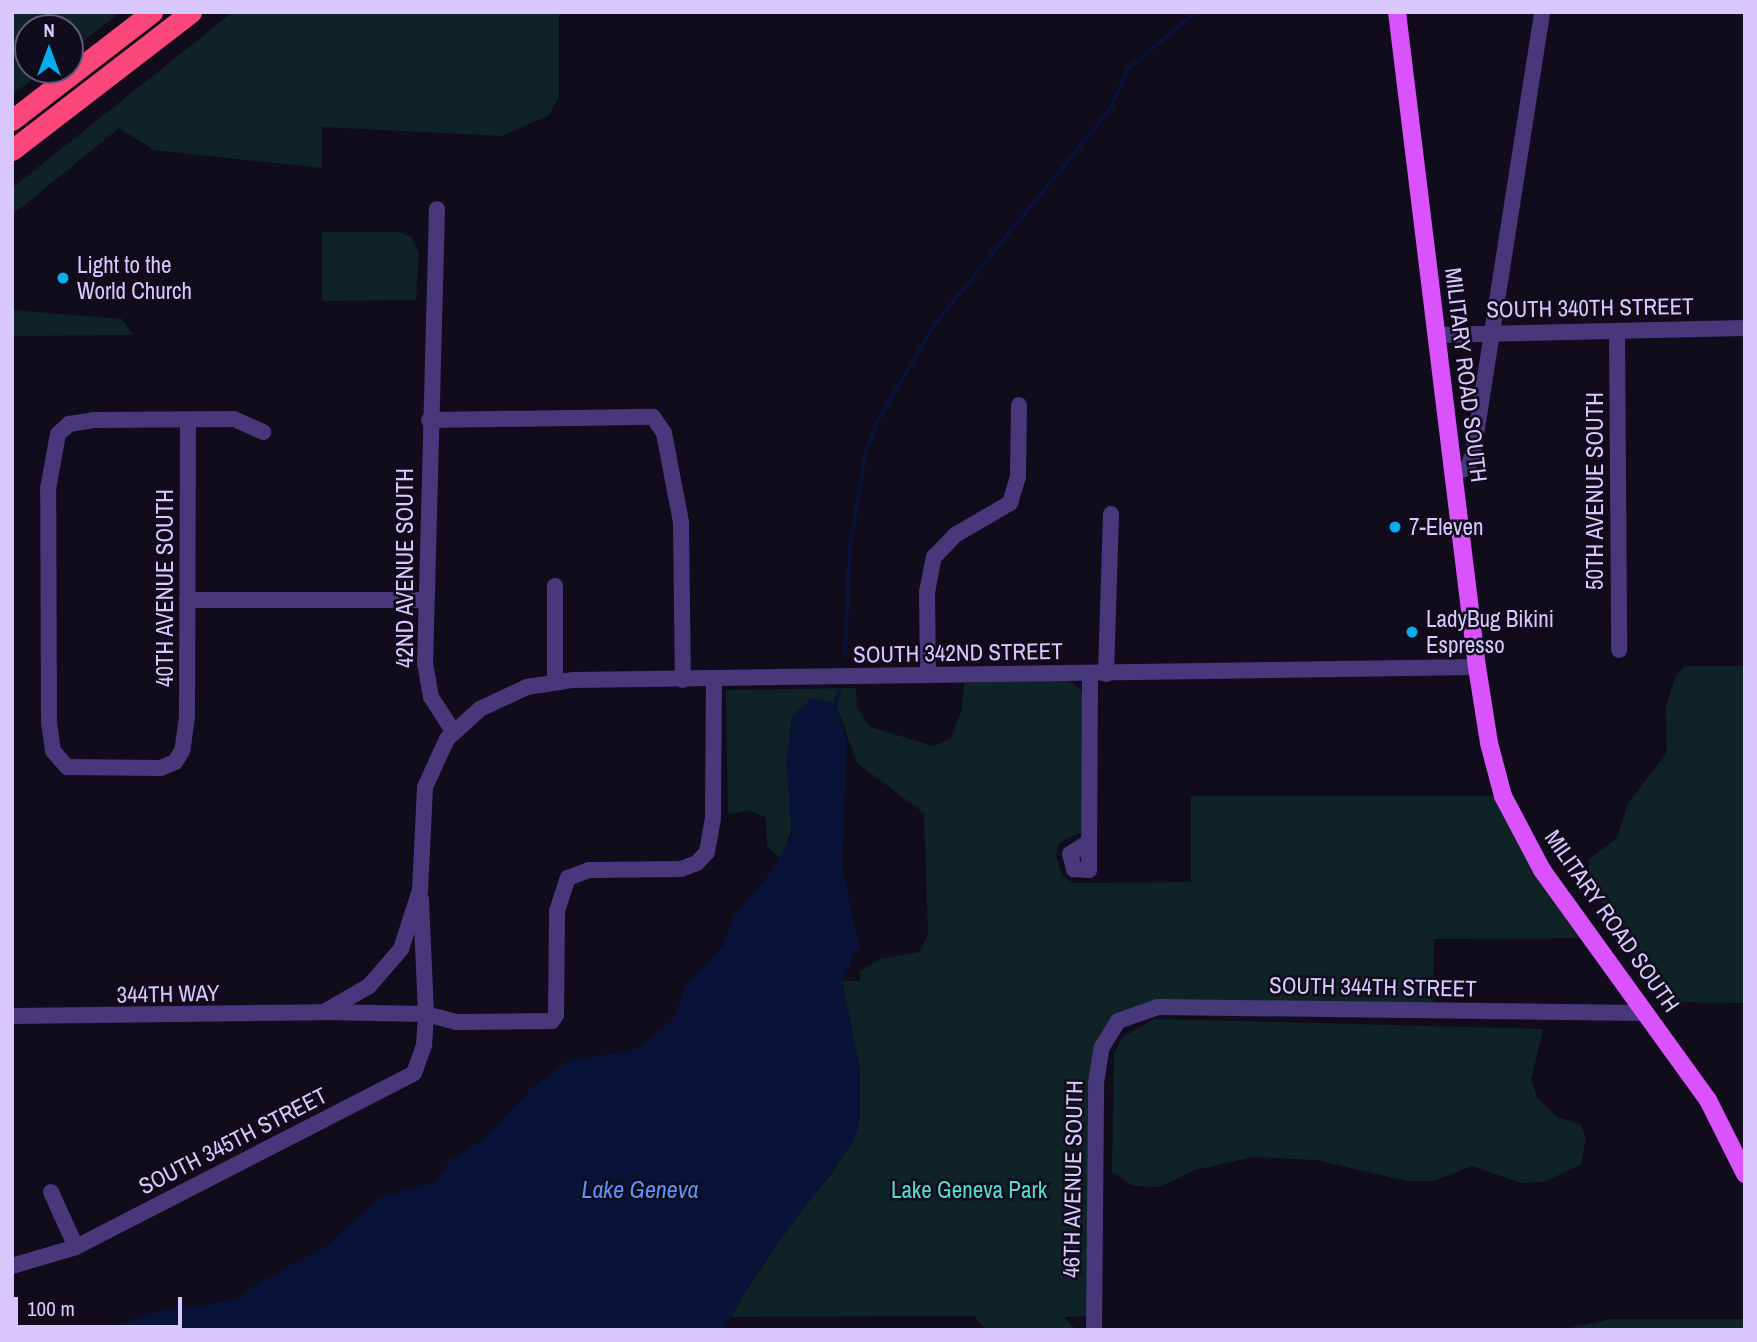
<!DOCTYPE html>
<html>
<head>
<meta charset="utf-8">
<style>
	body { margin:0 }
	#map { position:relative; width:1757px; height:1342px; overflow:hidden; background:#110c1c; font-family:"Archivo Narrow",sans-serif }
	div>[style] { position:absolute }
	.green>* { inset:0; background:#0f2326 }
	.water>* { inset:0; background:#091237 }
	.stream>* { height:3.5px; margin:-1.75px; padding:0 1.75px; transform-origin:1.75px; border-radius:1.75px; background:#091237 }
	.minor>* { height:16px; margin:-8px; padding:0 8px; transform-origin:8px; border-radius:8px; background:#46387a }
	.major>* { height:18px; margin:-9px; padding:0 9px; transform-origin:9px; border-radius:9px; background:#da52fb }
	.highway>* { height:21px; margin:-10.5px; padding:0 10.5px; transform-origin:10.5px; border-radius:10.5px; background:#fb467c }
	.dots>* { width:19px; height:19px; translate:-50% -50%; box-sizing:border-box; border:4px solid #110c1c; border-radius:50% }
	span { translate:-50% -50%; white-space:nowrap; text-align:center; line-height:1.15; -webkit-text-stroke:5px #110c1c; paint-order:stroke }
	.poi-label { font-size:23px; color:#d8c8fe }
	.left { translate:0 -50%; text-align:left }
	.street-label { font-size:23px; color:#d8c8fe }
	.park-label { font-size:23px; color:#57dbd1 }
	.water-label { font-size:24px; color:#5993fb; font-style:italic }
	.frame { position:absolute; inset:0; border:14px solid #d8c8fe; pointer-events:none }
	.north { position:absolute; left:14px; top:14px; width:70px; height:70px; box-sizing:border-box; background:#110c1c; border:2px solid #615776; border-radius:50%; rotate:0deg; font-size:19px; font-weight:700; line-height:28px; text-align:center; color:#d8c8fe }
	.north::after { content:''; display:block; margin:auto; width:24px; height:32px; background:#06acec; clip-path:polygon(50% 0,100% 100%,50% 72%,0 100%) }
	.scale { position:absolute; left:14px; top:1297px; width:168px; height:32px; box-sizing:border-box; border:4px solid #d8c8fe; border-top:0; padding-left:9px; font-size:21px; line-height:24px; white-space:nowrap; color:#d8c8fe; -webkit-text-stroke:5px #110c1c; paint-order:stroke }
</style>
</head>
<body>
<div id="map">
	<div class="green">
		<div style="clip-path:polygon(12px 12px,121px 12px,70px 51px,70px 28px,28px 28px,28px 70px,45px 70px,12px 95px)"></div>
		<div style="clip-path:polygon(233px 12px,559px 12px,559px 97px,549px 115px,502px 136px,322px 127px,322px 168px,154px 150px,119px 128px,12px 215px,12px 188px)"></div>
		<div style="clip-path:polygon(322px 232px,399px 232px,411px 237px,419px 252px,416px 300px,322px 301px)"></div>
		<div style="clip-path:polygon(12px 310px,122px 319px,133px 335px,12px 336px)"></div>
		<div style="clip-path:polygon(1685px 666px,1745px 666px,1745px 1003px,1672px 1002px,1628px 949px,1589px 881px,1589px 859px,1617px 838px,1628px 803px,1667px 753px,1666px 705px,1676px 676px)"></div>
		<div style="clip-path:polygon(1067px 679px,1086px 694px,1086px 830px,1059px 843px,1056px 856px,1062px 876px,1074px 883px,1191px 882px,1191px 796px,1503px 796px,1589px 938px,1434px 939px,1433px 1011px,1132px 1013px,1102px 1047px,1094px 1316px,1064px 1317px,1076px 1330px,986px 1330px,974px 1316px,729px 1317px,799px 1211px,832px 1174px,860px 1121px,860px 1071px,842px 981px,860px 981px,860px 972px,879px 959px,920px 952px,928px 933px,924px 813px,857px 763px,836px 704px,781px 859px,767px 846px,766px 818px,750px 810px,728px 814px,726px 690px,856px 688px,857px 708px,870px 727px,933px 746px,951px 738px,962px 709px,964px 683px)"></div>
		<div style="clip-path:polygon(1154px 1019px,1543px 1029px,1531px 1079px,1537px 1098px,1557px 1117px,1581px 1125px,1586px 1138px,1581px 1165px,1543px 1182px,1521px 1183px,1472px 1166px,1434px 1181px,1407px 1181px,1316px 1160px,1253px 1157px,1195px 1170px,1160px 1187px,1133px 1186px,1112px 1172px,1114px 1053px,1123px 1037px)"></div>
		<div style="clip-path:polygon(1611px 1319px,1745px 1319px,1745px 1330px,1561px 1330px)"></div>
	</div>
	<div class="water">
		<div style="clip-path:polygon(812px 698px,836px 704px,847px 741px,842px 868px,859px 945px,842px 981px,860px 1071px,860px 1121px,853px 1143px,758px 1270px,724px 1330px,111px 1330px,139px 1316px,174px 1308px,179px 1300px,187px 1308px,237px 1299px,261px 1281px,325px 1247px,379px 1198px,436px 1181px,450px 1160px,481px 1141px,534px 1086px,569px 1060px,632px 1051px,664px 1028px,675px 1016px,686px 984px,723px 946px,734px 915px,769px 875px,792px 835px,786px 760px,792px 716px)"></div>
	</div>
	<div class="stream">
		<div style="left:845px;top:654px;width:107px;rotate:-87.3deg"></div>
		<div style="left:850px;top:547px;width:93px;rotate:-80.7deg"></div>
		<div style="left:865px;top:455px;width:33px;rotate:-70deg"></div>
		<div style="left:876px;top:424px;width:116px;rotate:-59.5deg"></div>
		<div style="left:935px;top:324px;width:279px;rotate:-50.8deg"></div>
		<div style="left:1111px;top:108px;width:43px;rotate:-66.4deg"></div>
		<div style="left:1128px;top:69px;width:89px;rotate:-40deg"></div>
		<div style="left:836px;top:704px;width:12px;rotate:-76deg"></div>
	</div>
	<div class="minor">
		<div style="left:437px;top:209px;width:454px;rotate:91.5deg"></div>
		<div style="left:425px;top:663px;width:35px;rotate:80deg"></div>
		<div style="left:431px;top:697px;width:40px;rotate:57.1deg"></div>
		<div style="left:1617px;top:331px;width:319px;rotate:89.6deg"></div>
		<div style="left:1436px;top:335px;width:309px;rotate:-1.3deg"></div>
		<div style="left:188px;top:420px;width:297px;rotate:90.2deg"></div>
		<div style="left:187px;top:717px;width:34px;rotate:98deg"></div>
		<div style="left:182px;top:751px;width:13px;rotate:122deg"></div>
		<div style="left:175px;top:762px;width:15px;rotate:157deg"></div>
		<div style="left:161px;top:768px;width:94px;rotate:-179.4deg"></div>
		<div style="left:67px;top:767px;width:21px;rotate:-131deg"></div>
		<div style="left:53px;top:751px;width:30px;rotate:-98deg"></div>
		<div style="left:49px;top:721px;width:232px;rotate:-90.2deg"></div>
		<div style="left:48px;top:489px;width:56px;rotate:-79.7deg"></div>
		<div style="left:58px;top:434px;width:15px;rotate:-42deg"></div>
		<div style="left:69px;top:424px;width:25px;rotate:-9deg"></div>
		<div style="left:94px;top:420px;width:140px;rotate:-0.4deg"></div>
		<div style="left:234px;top:419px;width:32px;rotate:24deg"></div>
		<div style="left:429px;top:420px;width:224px;rotate:-0.8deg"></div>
		<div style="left:653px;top:417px;width:19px;rotate:55deg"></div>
		<div style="left:664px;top:433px;width:91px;rotate:79.2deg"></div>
		<div style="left:681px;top:522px;width:158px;rotate:89.3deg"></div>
		<div style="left:1454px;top:474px;width:16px;rotate:-27deg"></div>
		<div style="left:1468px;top:467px;width:14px;rotate:-69deg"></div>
		<div style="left:1473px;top:454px;width:447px;rotate:-81.1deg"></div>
		<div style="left:555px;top:586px;width:96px;rotate:90deg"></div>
		<div style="left:187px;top:600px;width:239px"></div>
		<div style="left:1106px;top:674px;width:160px;rotate:-88.2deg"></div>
		<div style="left:928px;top:675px;width:83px;rotate:-90.7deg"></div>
		<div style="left:927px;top:592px;width:36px;rotate:-79deg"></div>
		<div style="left:934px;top:557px;width:30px;rotate:-46deg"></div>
		<div style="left:955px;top:535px;width:64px;rotate:-30.2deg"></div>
		<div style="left:1010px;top:503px;width:27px;rotate:-73deg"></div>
		<div style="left:1018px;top:477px;width:72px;rotate:-89.2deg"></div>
		<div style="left:1089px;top:842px;width:22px;rotate:148deg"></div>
		<div style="left:1070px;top:854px;width:16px;rotate:75deg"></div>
		<div style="left:1074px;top:869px;width:15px;rotate:4deg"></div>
		<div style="left:1089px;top:870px;width:195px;rotate:-89.7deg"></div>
		<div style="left:324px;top:1012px;width:52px;rotate:-30deg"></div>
		<div style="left:369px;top:986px;width:49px;rotate:-49.1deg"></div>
		<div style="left:401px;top:949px;width:62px;rotate:-72.1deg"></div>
		<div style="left:420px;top:890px;width:103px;rotate:-87.2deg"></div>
		<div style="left:425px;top:787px;width:53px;rotate:-65.4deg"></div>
		<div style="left:447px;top:739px;width:45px;rotate:-42.3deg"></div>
		<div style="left:480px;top:709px;width:52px;rotate:-25.1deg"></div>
		<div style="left:527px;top:687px;width:47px;rotate:-8.7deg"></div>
		<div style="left:573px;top:680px;width:904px;rotate:-0.82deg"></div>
		<div style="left:12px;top:1016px;width:312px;rotate:-0.7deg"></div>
		<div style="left:324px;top:1012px;width:102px;rotate:1.1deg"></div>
		<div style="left:426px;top:1014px;width:31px;rotate:15deg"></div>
		<div style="left:456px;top:1022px;width:96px;rotate:-0.6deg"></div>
		<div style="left:552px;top:1021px;width:7px;rotate:-56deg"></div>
		<div style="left:556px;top:1015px;width:104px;rotate:-89.4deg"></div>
		<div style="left:557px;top:911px;width:35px;rotate:-72deg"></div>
		<div style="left:568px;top:878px;width:22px;rotate:-21deg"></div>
		<div style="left:589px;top:870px;width:92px;rotate:-0.6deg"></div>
		<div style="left:681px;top:869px;width:17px;rotate:-21deg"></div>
		<div style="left:697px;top:863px;width:15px;rotate:-48deg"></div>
		<div style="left:707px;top:852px;width:34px;rotate:-80deg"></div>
		<div style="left:713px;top:819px;width:139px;rotate:-89.6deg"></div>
		<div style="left:51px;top:1192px;width:60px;rotate:65.6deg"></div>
		<div style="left:12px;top:1266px;width:67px;rotate:-16.5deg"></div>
		<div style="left:76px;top:1247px;width:380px;rotate:-27.2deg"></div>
		<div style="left:414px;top:1073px;width:30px;rotate:-70deg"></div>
		<div style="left:424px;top:1045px;width:31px;rotate:-86deg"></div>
		<div style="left:426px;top:1014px;width:115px;rotate:-92.5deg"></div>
		<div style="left:1094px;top:1330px;width:247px;rotate:-89.5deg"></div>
		<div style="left:1096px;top:1083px;width:36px;rotate:-81deg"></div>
		<div style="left:1102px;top:1047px;width:31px;rotate:-58deg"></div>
		<div style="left:1118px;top:1021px;width:42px;rotate:-19.3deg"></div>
		<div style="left:1158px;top:1007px;width:486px;rotate:0.7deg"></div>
	</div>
	<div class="major">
		<div style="left:1397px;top:12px;width:660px;rotate:83.04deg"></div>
		<div style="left:1477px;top:667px;width:77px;rotate:81deg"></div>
		<div style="left:1489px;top:743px;width:55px;rotate:75.2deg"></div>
		<div style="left:1503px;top:796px;width:84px;rotate:62.2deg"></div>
		<div style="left:1542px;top:870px;width:284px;rotate:54.2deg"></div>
		<div style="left:1708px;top:1100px;width:83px;rotate:63.4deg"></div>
	</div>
	<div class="highway">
		<div style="left:12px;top:120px;width:177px;rotate:-37.6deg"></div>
		<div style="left:12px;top:150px;width:226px;rotate:-37.6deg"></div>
	</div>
	<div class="dots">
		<div style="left:63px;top:278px;background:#06acec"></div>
		<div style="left:1395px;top:527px;background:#06acec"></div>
		<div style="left:1412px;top:632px;background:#06acec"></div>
	</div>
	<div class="poi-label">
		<span class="left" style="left:77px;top:278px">Light to the<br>World Church</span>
		<span class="left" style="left:1409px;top:527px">7-Eleven</span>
		<span class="left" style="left:1426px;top:632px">LadyBug Bikini<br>Espresso</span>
	</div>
	<div class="street-label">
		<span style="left:1590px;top:308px;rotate:-1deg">SOUTH 340TH STREET</span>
		<span style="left:1466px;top:375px;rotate:83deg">MILITARY ROAD SOUTH</span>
		<span style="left:1595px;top:491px;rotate:-90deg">50TH AVENUE SOUTH</span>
		<span style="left:405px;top:568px;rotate:-90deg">42ND AVENUE SOUTH</span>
		<span style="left:165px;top:588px;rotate:-90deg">40TH AVENUE SOUTH</span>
		<span style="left:958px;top:653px;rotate:-1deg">SOUTH 342ND STREET</span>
		<span style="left:1612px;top:921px;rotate:55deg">MILITARY ROAD SOUTH</span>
		<span style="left:1373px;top:987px;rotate:1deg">SOUTH 344TH STREET</span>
		<span style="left:168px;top:994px;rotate:-1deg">344TH WAY</span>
		<span style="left:233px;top:1141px;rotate:-27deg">SOUTH 345TH STREET</span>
		<span style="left:1073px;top:1179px;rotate:-89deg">46TH AVENUE SOUTH</span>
	</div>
	<div class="park-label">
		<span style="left:969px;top:1190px">Lake Geneva Park</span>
	</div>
	<div class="water-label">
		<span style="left:640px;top:1190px">Lake Geneva</span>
	</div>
	<div class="frame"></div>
	<div class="north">N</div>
	<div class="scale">100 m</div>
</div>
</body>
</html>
